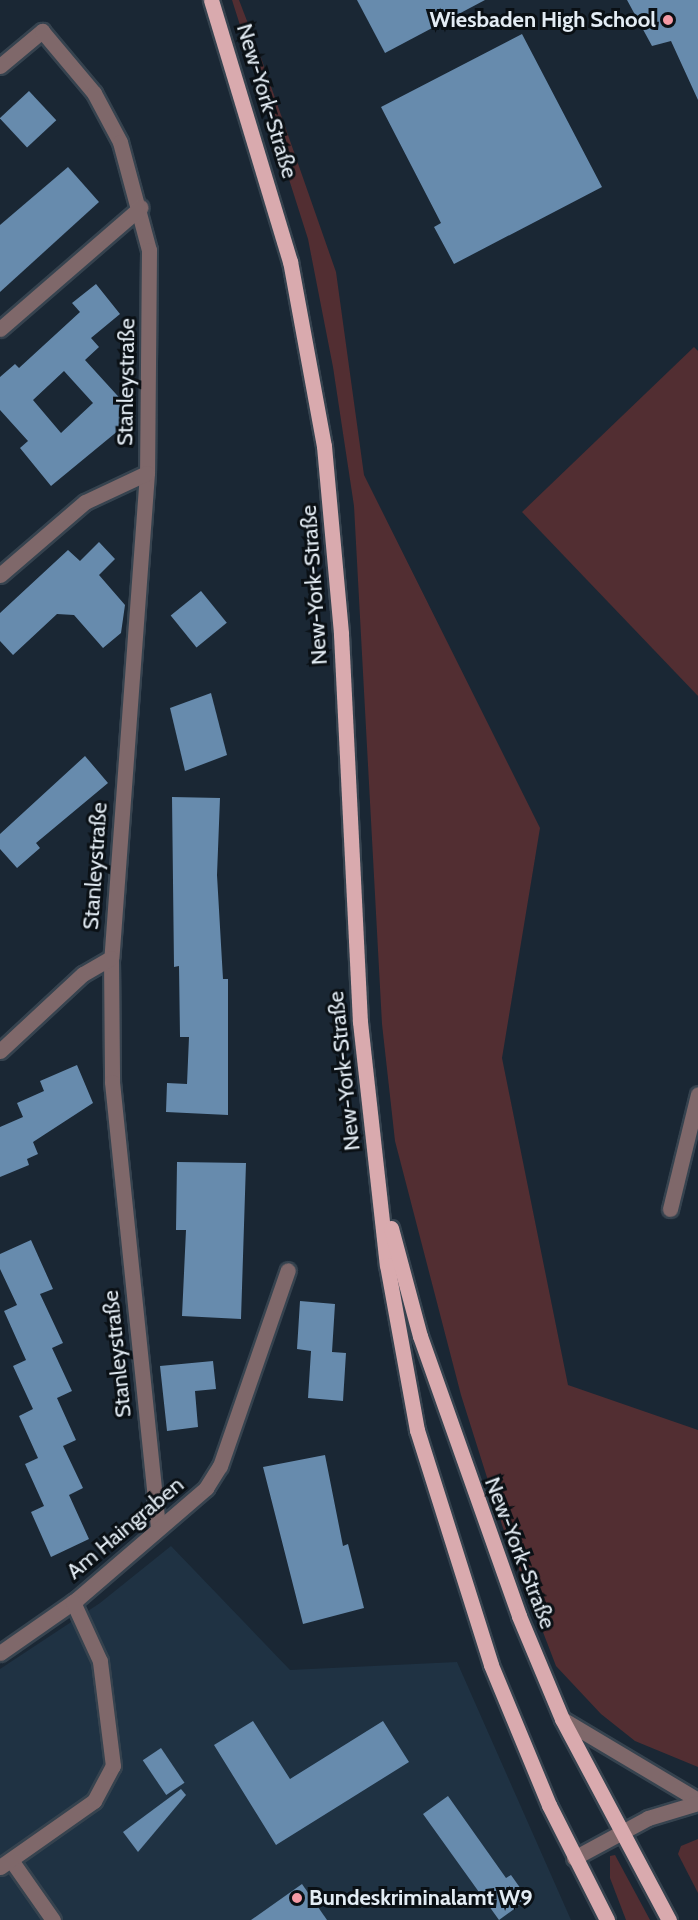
<!DOCTYPE html>
<html>
<head>
<meta charset="utf-8">
<style>
	body { margin:0 }
	#map { position:relative; width:698px; height:1920px; overflow:hidden; background:#1a2734; font-family:Cabin,sans-serif }
	div>[style] { position:absolute }
	.built>* { inset:0; background:#1f3243 }
	.green>* { inset:0; background:#522e32 }
	.building>* { inset:0; background:#678bad; transform-origin:0 0 }
	.roads { filter:drop-shadow(2px 0 #36434f) drop-shadow(-2px 0 #36434f) drop-shadow(0 2px #36434f) drop-shadow(0 -2px #36434f) }
	.minor>* { height:15px; margin:-7.5px; padding:0 7.5px; transform-origin:7.5px; border-radius:7.5px; background:#7f686a }
	.major>* { height:15px; margin:-7.5px; padding:0 7.5px; transform-origin:7.5px; border-radius:7.5px; background:#d9aaae }
	.dots>* { width:16px; height:16px; translate:-50% -50%; box-sizing:border-box; border:3px solid #0a1015; border-radius:50% }
	span { translate:-50% -50%; white-space:nowrap; text-align:center; line-height:1.15; -webkit-text-stroke:6px #0a1015; paint-order:stroke }
	.poi-label { font-size:22px; color:#e3ecf4; font-weight:700 }
	.right { translate:-100% -50%; text-align:right }
	.left { translate:0 -50%; text-align:left }
	.street-label { font-size:22px; color:#e3ecf4 }
</style>
</head>
<body>
<div id="map">
	<div class="built">
		<div style="clip-path:polygon(171px 1546px,290px 1670px,457px 1662px,571px 1920px,0 1920px,0 1669px,100px 1603px)"></div>
	</div>
	<div class="green">
		<div style="clip-path:polygon(232px 0,239px 0,260px 55px,336px 272px,364px 475px,540px 828px,502px 1058px,568px 1385px,698px 1430px,698px 1767px,635px 1741px,601px 1714px,556px 1666px,502px 1525px,461px 1395px,395px 1141px,382px 1024px,354px 506px,333px 367px,308px 239px)"></div>
		<div style="clip-path:polygon(694px 347px,698px 351px,698px 696px,522px 512px)"></div>
		<div style="clip-path:polygon(698px 1839px,698px 1893px,678px 1854px,681px 1846px)"></div>
		<div style="clip-path:polygon(615px 1855px,650px 1920px,626px 1920px,610px 1878px,610px 1856px)"></div>
	</div>
	<div class="building">
		<div style="clip-path:polygon(357px 0,485px 0,385px 53px)"></div>
		<div style="clip-path:polygon(627px 0,698px 0,698px 100px,671px 41px,652px 46px)"></div>
		<div style="clip-path:polygon(522px 34px,602px 187px,454px 264px,434px 227px,441px 223px,381px 107px)"></div>
		<div style="left:29px;top:91px;width:40px;height:40px;rotate:47deg"></div>
		<div style="clip-path:polygon(68px 167px,99px 202px,0 292px,0 225px)"></div>
		<div style="clip-path:polygon(evenodd,96px 284px,120px 314px,91px 338px,99px 347px,85px 360px,136px 416px,51px 486px,20px 448px,28px 441px,0 410px,0 377px,15px 364px,19px 368px,80px 312px,72px 303px,96px 284px,64px 371px,93px 403px,61px 433px,33px 400px,64px 371px)"></div>
		<div style="clip-path:polygon(99px 542px,115px 559px,99px 575px,125px 605px,121px 633px,103px 648px,74px 615px,57px 614px,13px 655px,0 641px,0 613px,68px 550px,80px 561px)"></div>
		<div style="left:201px;top:591px;width:41px;height:39px;rotate:51deg"></div>
		<div style="clip-path:polygon(211px 693px,227px 755px,185px 771px,170px 708px)"></div>
		<div style="clip-path:polygon(85px 756px,108px 783px,36px 843px,40px 848px,17px 868px,0 849px,0 834px)"></div>
		<div style="clip-path:polygon(172px 797px,220px 798px,217px 875px,223px 979px,228px 979px,228px 1115px,166px 1112px,167px 1083px,187px 1084px,189px 1037px,180px 1037px,179px 966px,174px 967px)"></div>
		<div style="clip-path:polygon(77px 1065px,93px 1103px,33px 1142px,38px 1154px,27px 1159px,29px 1165px,0 1177px,0 1127px,23px 1117px,17px 1103px,44px 1091px,40px 1081px)"></div>
		<div style="clip-path:polygon(177px 1162px,246px 1163px,241px 1319px,182px 1316px,186px 1230px,176px 1230px)"></div>
		<div style="clip-path:polygon(31px 1240px,53px 1289px,40px 1294px,63px 1343px,52px 1348px,72px 1391px,57px 1398px,76px 1440px,63px 1446px,83px 1488px,69px 1495px,89px 1539px,51px 1557px,31px 1512px,44px 1506px,25px 1464px,38px 1458px,19px 1416px,33px 1409px,13px 1366px,26px 1360px,4px 1311px,17px 1305px,0 1269px,0 1254px)"></div>
		<div style="clip-path:polygon(300px 1301px,335px 1304px,332px 1352px,346px 1353px,343px 1401px,308px 1398px,311px 1351px,297px 1349px)"></div>
		<div style="clip-path:polygon(213px 1361px,216px 1389px,195px 1391px,198px 1427px,167px 1431px,160px 1366px)"></div>
		<div style="clip-path:polygon(325px 1455px,343px 1546px,348px 1544px,364px 1608px,303px 1624px,263px 1467px)"></div>
		<div style="clip-path:polygon(253px 1721px,290px 1779px,383px 1721px,409px 1762px,276px 1845px,214px 1745px)"></div>
		<div style="left:161px;top:1748px;width:42px;height:22px;rotate:56deg"></div>
		<div style="clip-path:polygon(181px 1789px,186px 1795px,138px 1852px,123px 1832px)"></div>
		<div style="clip-path:polygon(448px 1796px,506px 1878px,511px 1875px,528px 1899px,499px 1920px,423px 1814px)"></div>
		<div style="clip-path:polygon(302px 1884px,327px 1920px,251px 1920px)"></div>
	</div>
	<div class="roads">
		<div class="minor">
			<div style="left:0;top:66px;width:55px;rotate:-39.8deg"></div>
			<div style="left:42px;top:31px;width:81px;rotate:50deg"></div>
			<div style="left:94px;top:93px;width:55px;rotate:62deg"></div>
			<div style="left:120px;top:142px;width:112px;rotate:75deg"></div>
			<div style="left:149px;top:250px;width:223px;rotate:90.5deg"></div>
			<div style="left:147px;top:473px;width:486px;rotate:94.2deg"></div>
			<div style="left:111px;top:958px;width:124px;rotate:89.5deg"></div>
			<div style="left:112px;top:1082px;width:448px;rotate:84.1deg"></div>
			<div style="left:0;top:329px;width:186px;rotate:-40.9deg"></div>
			<div style="left:0;top:575px;width:112px;rotate:-40.7deg"></div>
			<div style="left:85px;top:502px;width:68px;rotate:-25.1deg"></div>
			<div style="left:0;top:1051px;width:113px;rotate:-42.9deg"></div>
			<div style="left:83px;top:974px;width:32px;rotate:-30deg"></div>
			<div style="left:670px;top:1209px;width:118px;rotate:-76.3deg"></div>
			<div style="left:0;top:1653px;width:93px;rotate:-34.9deg"></div>
			<div style="left:76px;top:1600px;width:172px;rotate:-40.7deg"></div>
			<div style="left:206px;top:1488px;width:26px;rotate:-58deg"></div>
			<div style="left:220px;top:1466px;width:207px;rotate:-70.9deg"></div>
			<div style="left:562px;top:1719px;width:158px;rotate:30.8deg"></div>
			<div style="left:574px;top:1858px;width:84px;rotate:-28.4deg"></div>
			<div style="left:648px;top:1818px;width:52px;rotate:-16.7deg"></div>
			<div style="left:11px;top:1860px;width:73px;rotate:55deg"></div>
			<div style="left:0;top:1867px;width:115px;rotate:-35.1deg"></div>
			<div style="left:94px;top:1801px;width:40px;rotate:-62deg"></div>
			<div style="left:113px;top:1766px;width:106px;rotate:-97.1deg"></div>
			<div style="left:100px;top:1661px;width:65px;rotate:-114.6deg"></div>
		</div>
		<div class="major">
			<div style="left:211px;top:0;width:273px;rotate:73.2deg"></div>
			<div style="left:290px;top:261px;width:188px;rotate:79.6deg"></div>
			<div style="left:324px;top:446px;width:189px;rotate:84.8deg"></div>
			<div style="left:341px;top:634px;width:388px;rotate:87.2deg"></div>
			<div style="left:360px;top:1022px;width:244px;rotate:83.7deg"></div>
			<div style="left:387px;top:1265px;width:168px;rotate:79.7deg"></div>
			<div style="left:417px;top:1430px;width:246px;rotate:72.5deg"></div>
			<div style="left:491px;top:1665px;width:152px;rotate:67.5deg"></div>
			<div style="left:549px;top:1805px;width:129px;rotate:63.2deg"></div>
			<div style="left:391px;top:1228px;width:112px;rotate:75deg"></div>
			<div style="left:420px;top:1336px;width:297px;rotate:70.5deg"></div>
			<div style="left:519px;top:1616px;width:112px;rotate:67.3deg"></div>
			<div style="left:562px;top:1719px;width:228px;rotate:62deg"></div>
		</div>
	</div>
	<div class="dots">
		<div style="left:668px;top:20px;background:#f49aa5"></div>
		<div style="left:297px;top:1898px;background:#f49aa5"></div>
	</div>
	<div class="poi-label">
		<span class="right" style="left:656px;top:20px">Wiesbaden High School</span>
		<span class="left" style="left:309px;top:1898px">Bundeskriminalamt W9</span>
	</div>
	<div class="street-label">
		<span style="left:267px;top:101px;rotate:73deg">New-York-Straße</span>
		<span style="left:126px;top:382px;rotate:-89deg">Stanleystraße</span>
		<span style="left:314px;top:585px;rotate:-94deg">New-York-Straße</span>
		<span style="left:95px;top:866px;rotate:-86deg">Stanleystraße</span>
		<span style="left:344px;top:1071px;rotate:-96deg">New-York-Straße</span>
		<span style="left:117px;top:1354px;rotate:-96deg">Stanleystraße</span>
		<span style="left:125px;top:1528px;rotate:-40deg">Am Haingraben</span>
		<span style="left:520px;top:1553px;rotate:69deg">New-York-Straße</span>
	</div>
</div>
</body>
</html>
